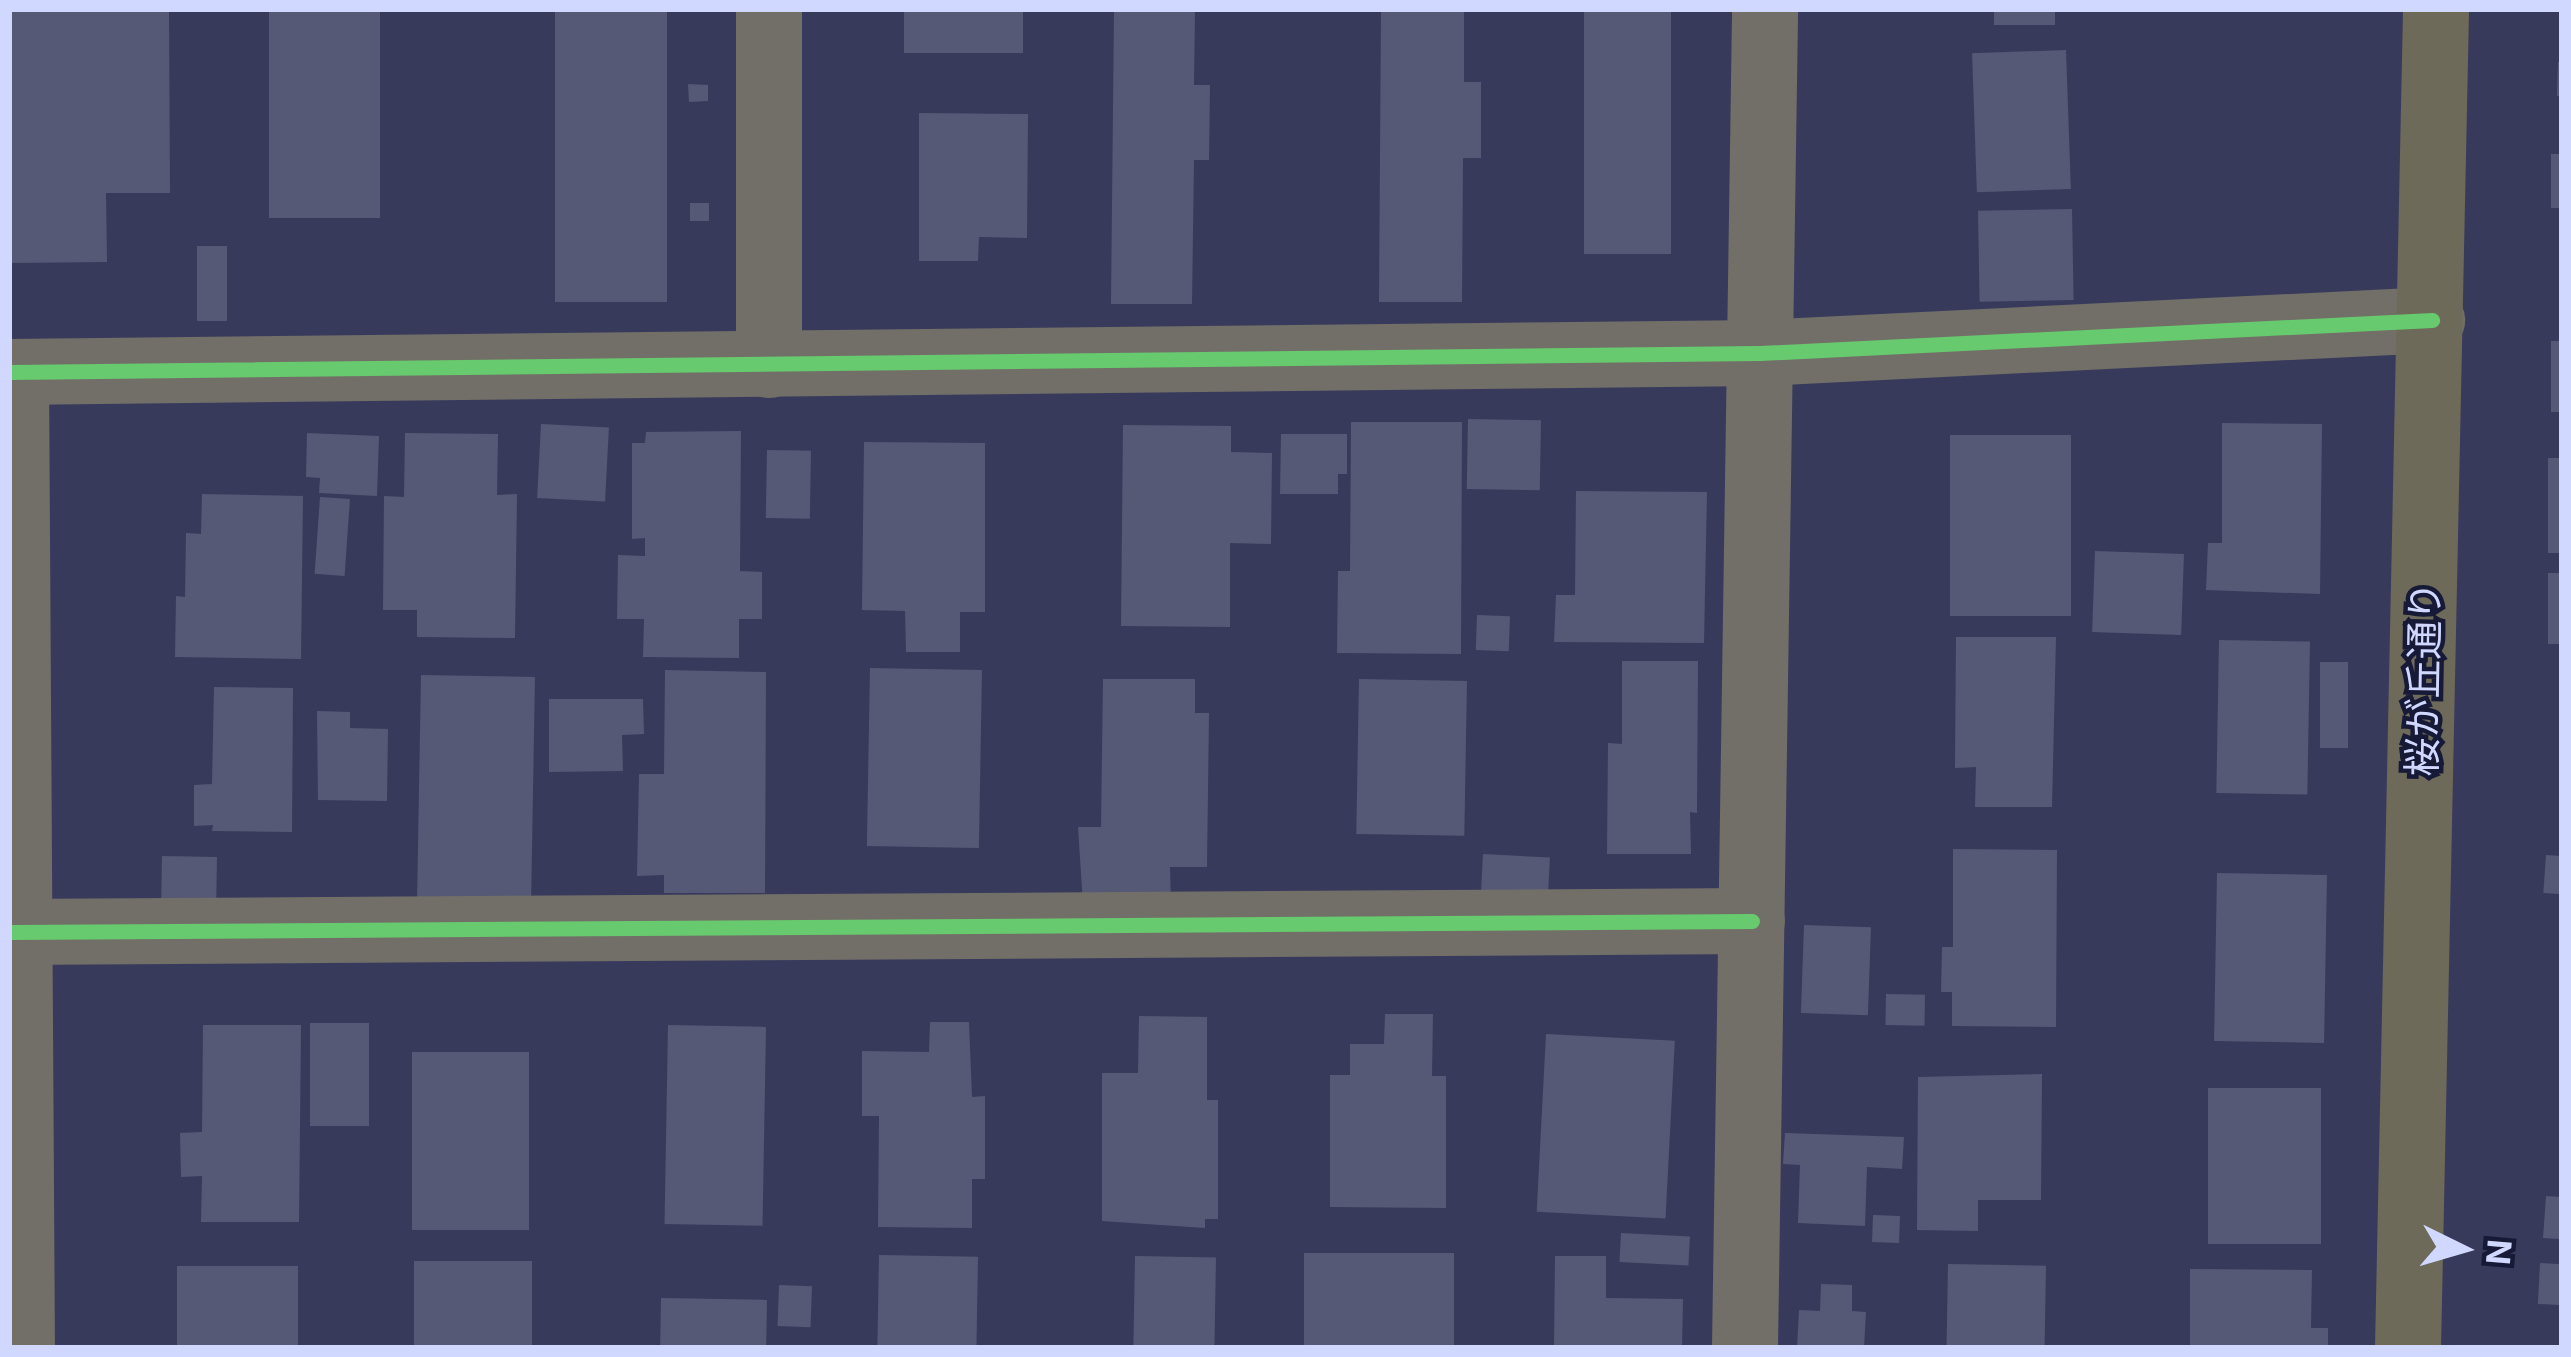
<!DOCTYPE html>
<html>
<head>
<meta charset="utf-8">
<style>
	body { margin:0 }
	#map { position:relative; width:2571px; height:1357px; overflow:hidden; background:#383a5c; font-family:Inter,"Noto Sans JP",sans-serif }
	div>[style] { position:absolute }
	.building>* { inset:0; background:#565975; transform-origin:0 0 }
	.street>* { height:66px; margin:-33px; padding:0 33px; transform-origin:33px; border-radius:33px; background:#726f68 }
	.secondary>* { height:66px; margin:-33px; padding:0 33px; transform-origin:33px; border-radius:33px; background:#6e6a5a }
	.cycleway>* { height:15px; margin:-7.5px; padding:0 7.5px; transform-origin:7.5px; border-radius:7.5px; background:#67ca6e }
	span { translate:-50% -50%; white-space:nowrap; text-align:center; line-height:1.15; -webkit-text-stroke:9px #171a36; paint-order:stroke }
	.street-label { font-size:39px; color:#d1d8ff }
	.frame { position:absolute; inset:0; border:12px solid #d1d8ff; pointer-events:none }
	.north { position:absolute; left:2403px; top:1189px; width:120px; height:120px; -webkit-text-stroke:9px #171a36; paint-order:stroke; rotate:95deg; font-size:33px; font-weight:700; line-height:48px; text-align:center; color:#d1d8ff }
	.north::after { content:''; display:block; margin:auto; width:42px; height:54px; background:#d1d8ff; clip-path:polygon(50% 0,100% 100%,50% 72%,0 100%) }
</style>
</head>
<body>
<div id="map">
	<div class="building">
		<div style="clip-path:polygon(9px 9px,169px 9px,170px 193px,106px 193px,107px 262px,9px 263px)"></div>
		<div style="left:269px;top:9px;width:111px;height:209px"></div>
		<div style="left:555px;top:9px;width:112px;height:293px"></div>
		<div style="left:904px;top:9px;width:119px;height:44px"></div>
		<div style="clip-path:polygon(1114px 9px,1195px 9px,1194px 85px,1210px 85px,1209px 160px,1194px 160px,1192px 304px,1111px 304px)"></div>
		<div style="clip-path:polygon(1381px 9px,1464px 9px,1464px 82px,1481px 82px,1481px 158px,1463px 158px,1462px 302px,1379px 302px)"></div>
		<div style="left:1584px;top:9px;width:87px;height:245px"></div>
		<div style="left:1994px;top:9px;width:61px;height:16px"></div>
		<div style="left:2066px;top:50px;width:139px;height:94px;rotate:88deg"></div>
		<div style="clip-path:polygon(2558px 62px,2562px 62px,2562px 96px,2557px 96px)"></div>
		<div style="clip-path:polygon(688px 84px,708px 85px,708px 101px,689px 102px)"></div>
		<div style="clip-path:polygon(919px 113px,1028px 114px,1027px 238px,979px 237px,978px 261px,919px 261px)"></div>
		<div style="left:2551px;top:154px;width:11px;height:54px"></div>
		<div style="left:690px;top:203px;width:19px;height:18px"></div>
		<div style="left:2072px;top:209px;width:91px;height:94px;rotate:89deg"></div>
		<div style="left:197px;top:246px;width:30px;height:75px"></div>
		<div style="left:2551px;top:341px;width:11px;height:71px"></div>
		<div style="left:1468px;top:419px;width:73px;height:70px;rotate:1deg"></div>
		<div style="clip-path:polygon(1351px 422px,1462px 422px,1461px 654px,1337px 653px,1338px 571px,1350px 571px)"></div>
		<div style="clip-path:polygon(2222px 423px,2322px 424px,2320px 594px,2206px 590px,2208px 543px,2222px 543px)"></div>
		<div style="left:541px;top:424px;width:68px;height:74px;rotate:3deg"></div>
		<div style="clip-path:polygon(1123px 425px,1231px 426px,1231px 452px,1272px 453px,1271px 544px,1230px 543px,1230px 627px,1121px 626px)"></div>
		<div style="clip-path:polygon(741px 431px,740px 571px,762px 572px,762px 619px,739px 619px,739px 658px,643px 657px,644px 619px,617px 619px,618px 555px,645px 556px,645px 538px,632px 539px,632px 443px,645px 443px,646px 432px)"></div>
		<div style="clip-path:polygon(307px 433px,379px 436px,377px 496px,319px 493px,320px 478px,306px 477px)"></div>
		<div style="clip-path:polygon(405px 433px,498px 434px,497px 495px,517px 494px,515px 638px,417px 637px,417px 610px,383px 610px,384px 496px,404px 497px)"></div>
		<div style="clip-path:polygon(1281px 434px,1347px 434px,1347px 474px,1338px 474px,1338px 494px,1280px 494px)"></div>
		<div style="left:1950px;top:435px;width:121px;height:181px"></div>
		<div style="clip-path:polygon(864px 442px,985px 443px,985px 612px,960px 612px,960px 652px,906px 652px,905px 611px,862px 610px)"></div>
		<div style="left:767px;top:450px;width:44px;height:68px;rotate:1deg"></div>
		<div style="left:2548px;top:458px;width:14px;height:95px"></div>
		<div style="clip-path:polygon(1576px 491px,1707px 492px,1704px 643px,1554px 642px,1556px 595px,1575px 595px)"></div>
		<div style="clip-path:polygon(202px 494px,303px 496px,301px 659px,175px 657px,176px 596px,185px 597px,186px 533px,201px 534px)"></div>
		<div style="left:320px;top:497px;width:30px;height:77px;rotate:4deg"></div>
		<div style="left:2095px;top:551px;width:89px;height:81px;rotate:2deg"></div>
		<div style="left:2548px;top:573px;width:14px;height:71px"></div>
		<div style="left:1477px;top:615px;width:33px;height:35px;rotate:2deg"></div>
		<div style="clip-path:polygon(1956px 637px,2056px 637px,2052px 807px,1975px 807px,1976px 767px,1955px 768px)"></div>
		<div style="left:2219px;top:640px;width:91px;height:153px;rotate:1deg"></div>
		<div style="clip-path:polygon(1622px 661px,1698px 661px,1697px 813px,1690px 812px,1691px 854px,1607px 854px,1608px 743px,1622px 744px)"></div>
		<div style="left:2320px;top:662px;width:28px;height:86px"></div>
		<div style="left:870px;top:668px;width:112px;height:178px;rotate:1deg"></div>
		<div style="clip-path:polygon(665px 670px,766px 672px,765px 893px,664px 893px,664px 875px,637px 876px,639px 774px,664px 774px)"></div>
		<div style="left:421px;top:675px;width:114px;height:237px;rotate:1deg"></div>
		<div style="clip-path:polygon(1103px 679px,1195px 679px,1195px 713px,1209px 713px,1207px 867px,1170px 867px,1171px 906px,1083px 904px,1078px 827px,1101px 827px)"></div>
		<div style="left:1359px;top:679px;width:108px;height:155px;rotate:1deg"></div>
		<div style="clip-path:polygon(214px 687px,293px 688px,292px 832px,212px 831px,213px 825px,194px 826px,194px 785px,212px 784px)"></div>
		<div style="clip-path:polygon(549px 699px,643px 699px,644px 734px,622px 735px,623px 771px,549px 772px)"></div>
		<div style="clip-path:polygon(317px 711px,350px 712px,350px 728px,388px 729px,387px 801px,318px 800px)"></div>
		<div style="clip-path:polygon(1953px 849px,2057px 850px,2056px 1027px,1952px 1026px,1952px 992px,1941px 992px,1942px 947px,1953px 947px)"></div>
		<div style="left:1483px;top:854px;width:67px;height:41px;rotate:3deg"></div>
		<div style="left:2546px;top:855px;width:16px;height:38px;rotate:4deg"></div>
		<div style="left:162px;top:856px;width:55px;height:45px;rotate:1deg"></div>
		<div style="left:2217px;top:873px;width:110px;height:168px;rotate:1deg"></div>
		<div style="left:1804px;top:925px;width:67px;height:88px;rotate:2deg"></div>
		<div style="left:1886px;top:994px;width:39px;height:31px;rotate:1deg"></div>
		<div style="clip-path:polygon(1385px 1014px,1433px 1014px,1432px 1076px,1446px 1076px,1446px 1208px,1330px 1207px,1330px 1075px,1350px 1075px,1350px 1044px,1384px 1044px)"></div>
		<div style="clip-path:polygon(1139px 1016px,1207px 1017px,1207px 1100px,1218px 1100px,1218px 1219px,1205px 1219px,1205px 1228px,1102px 1221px,1102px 1073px,1138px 1073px)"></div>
		<div style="clip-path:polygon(930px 1022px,969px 1022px,972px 1097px,985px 1096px,985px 1179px,972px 1179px,972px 1228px,878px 1227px,879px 1116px,862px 1116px,862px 1051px,929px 1052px)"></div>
		<div style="left:310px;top:1023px;width:59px;height:103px"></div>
		<div style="clip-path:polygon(203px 1025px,301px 1025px,299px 1222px,201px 1222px,202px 1176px,181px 1177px,180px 1133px,202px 1132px)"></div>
		<div style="left:668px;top:1025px;width:98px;height:199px;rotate:1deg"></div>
		<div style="left:1546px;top:1034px;width:129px;height:178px;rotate:3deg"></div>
		<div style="left:412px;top:1052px;width:117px;height:178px"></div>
		<div style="clip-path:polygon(2042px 1074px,2041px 1200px,1978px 1200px,1978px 1231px,1917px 1230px,1918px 1077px)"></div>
		<div style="left:2208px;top:1088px;width:113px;height:156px"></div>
		<div style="clip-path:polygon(1785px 1133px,1904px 1137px,1902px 1169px,1867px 1167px,1865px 1226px,1798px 1223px,1800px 1165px,1783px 1164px)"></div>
		<div style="left:2546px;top:1196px;width:16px;height:42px;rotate:4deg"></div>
		<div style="left:1873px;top:1215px;width:27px;height:27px;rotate:2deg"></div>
		<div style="left:1621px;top:1233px;width:69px;height:29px;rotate:3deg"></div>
		<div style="left:1304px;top:1253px;width:150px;height:95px"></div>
		<div style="left:879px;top:1255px;width:99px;height:93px;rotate:1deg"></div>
		<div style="left:1135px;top:1256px;width:81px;height:92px;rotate:1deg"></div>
		<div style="clip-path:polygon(1555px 1256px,1606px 1256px,1606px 1298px,1683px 1299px,1682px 1348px,1554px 1348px)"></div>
		<div style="left:414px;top:1261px;width:118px;height:87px"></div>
		<div style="left:2540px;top:1263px;width:22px;height:41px;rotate:3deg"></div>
		<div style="left:1948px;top:1264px;width:98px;height:84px;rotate:1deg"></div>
		<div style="left:177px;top:1266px;width:121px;height:82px"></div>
		<div style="clip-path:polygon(2190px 1269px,2312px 1270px,2311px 1328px,2328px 1328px,2328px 1348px,2190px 1348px)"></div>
		<div style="clip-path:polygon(1821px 1284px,1852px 1285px,1852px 1311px,1866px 1312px,1864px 1348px,1797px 1348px,1799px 1310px,1820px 1311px)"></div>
		<div style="left:779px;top:1285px;width:33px;height:41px;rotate:2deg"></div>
		<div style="left:661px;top:1298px;width:106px;height:50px;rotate:1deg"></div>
	</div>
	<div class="street">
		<div style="left:769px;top:365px;width:356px;rotate:-90deg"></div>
		<div style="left:9px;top:372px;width:1751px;rotate:-0.62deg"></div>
		<div style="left:1760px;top:353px;width:673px;rotate:-2.81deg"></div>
		<div style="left:16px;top:372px;width:976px;rotate:89.65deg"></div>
		<div style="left:9px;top:932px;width:1743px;rotate:-0.36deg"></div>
		<div style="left:1745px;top:1348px;width:1339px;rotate:-89.14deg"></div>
	</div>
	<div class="secondary">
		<div style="left:2408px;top:1348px;width:1339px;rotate:-88.8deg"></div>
	</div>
	<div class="cycleway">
		<div style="left:9px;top:372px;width:1751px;rotate:-0.62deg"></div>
		<div style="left:1760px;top:353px;width:673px;rotate:-2.81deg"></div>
		<div style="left:9px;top:932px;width:1743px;rotate:-0.36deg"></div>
	</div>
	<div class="street-label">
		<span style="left:2424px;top:679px;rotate:-89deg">桜が丘通り</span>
	</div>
	<div class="frame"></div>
	<div class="north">N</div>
</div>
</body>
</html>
